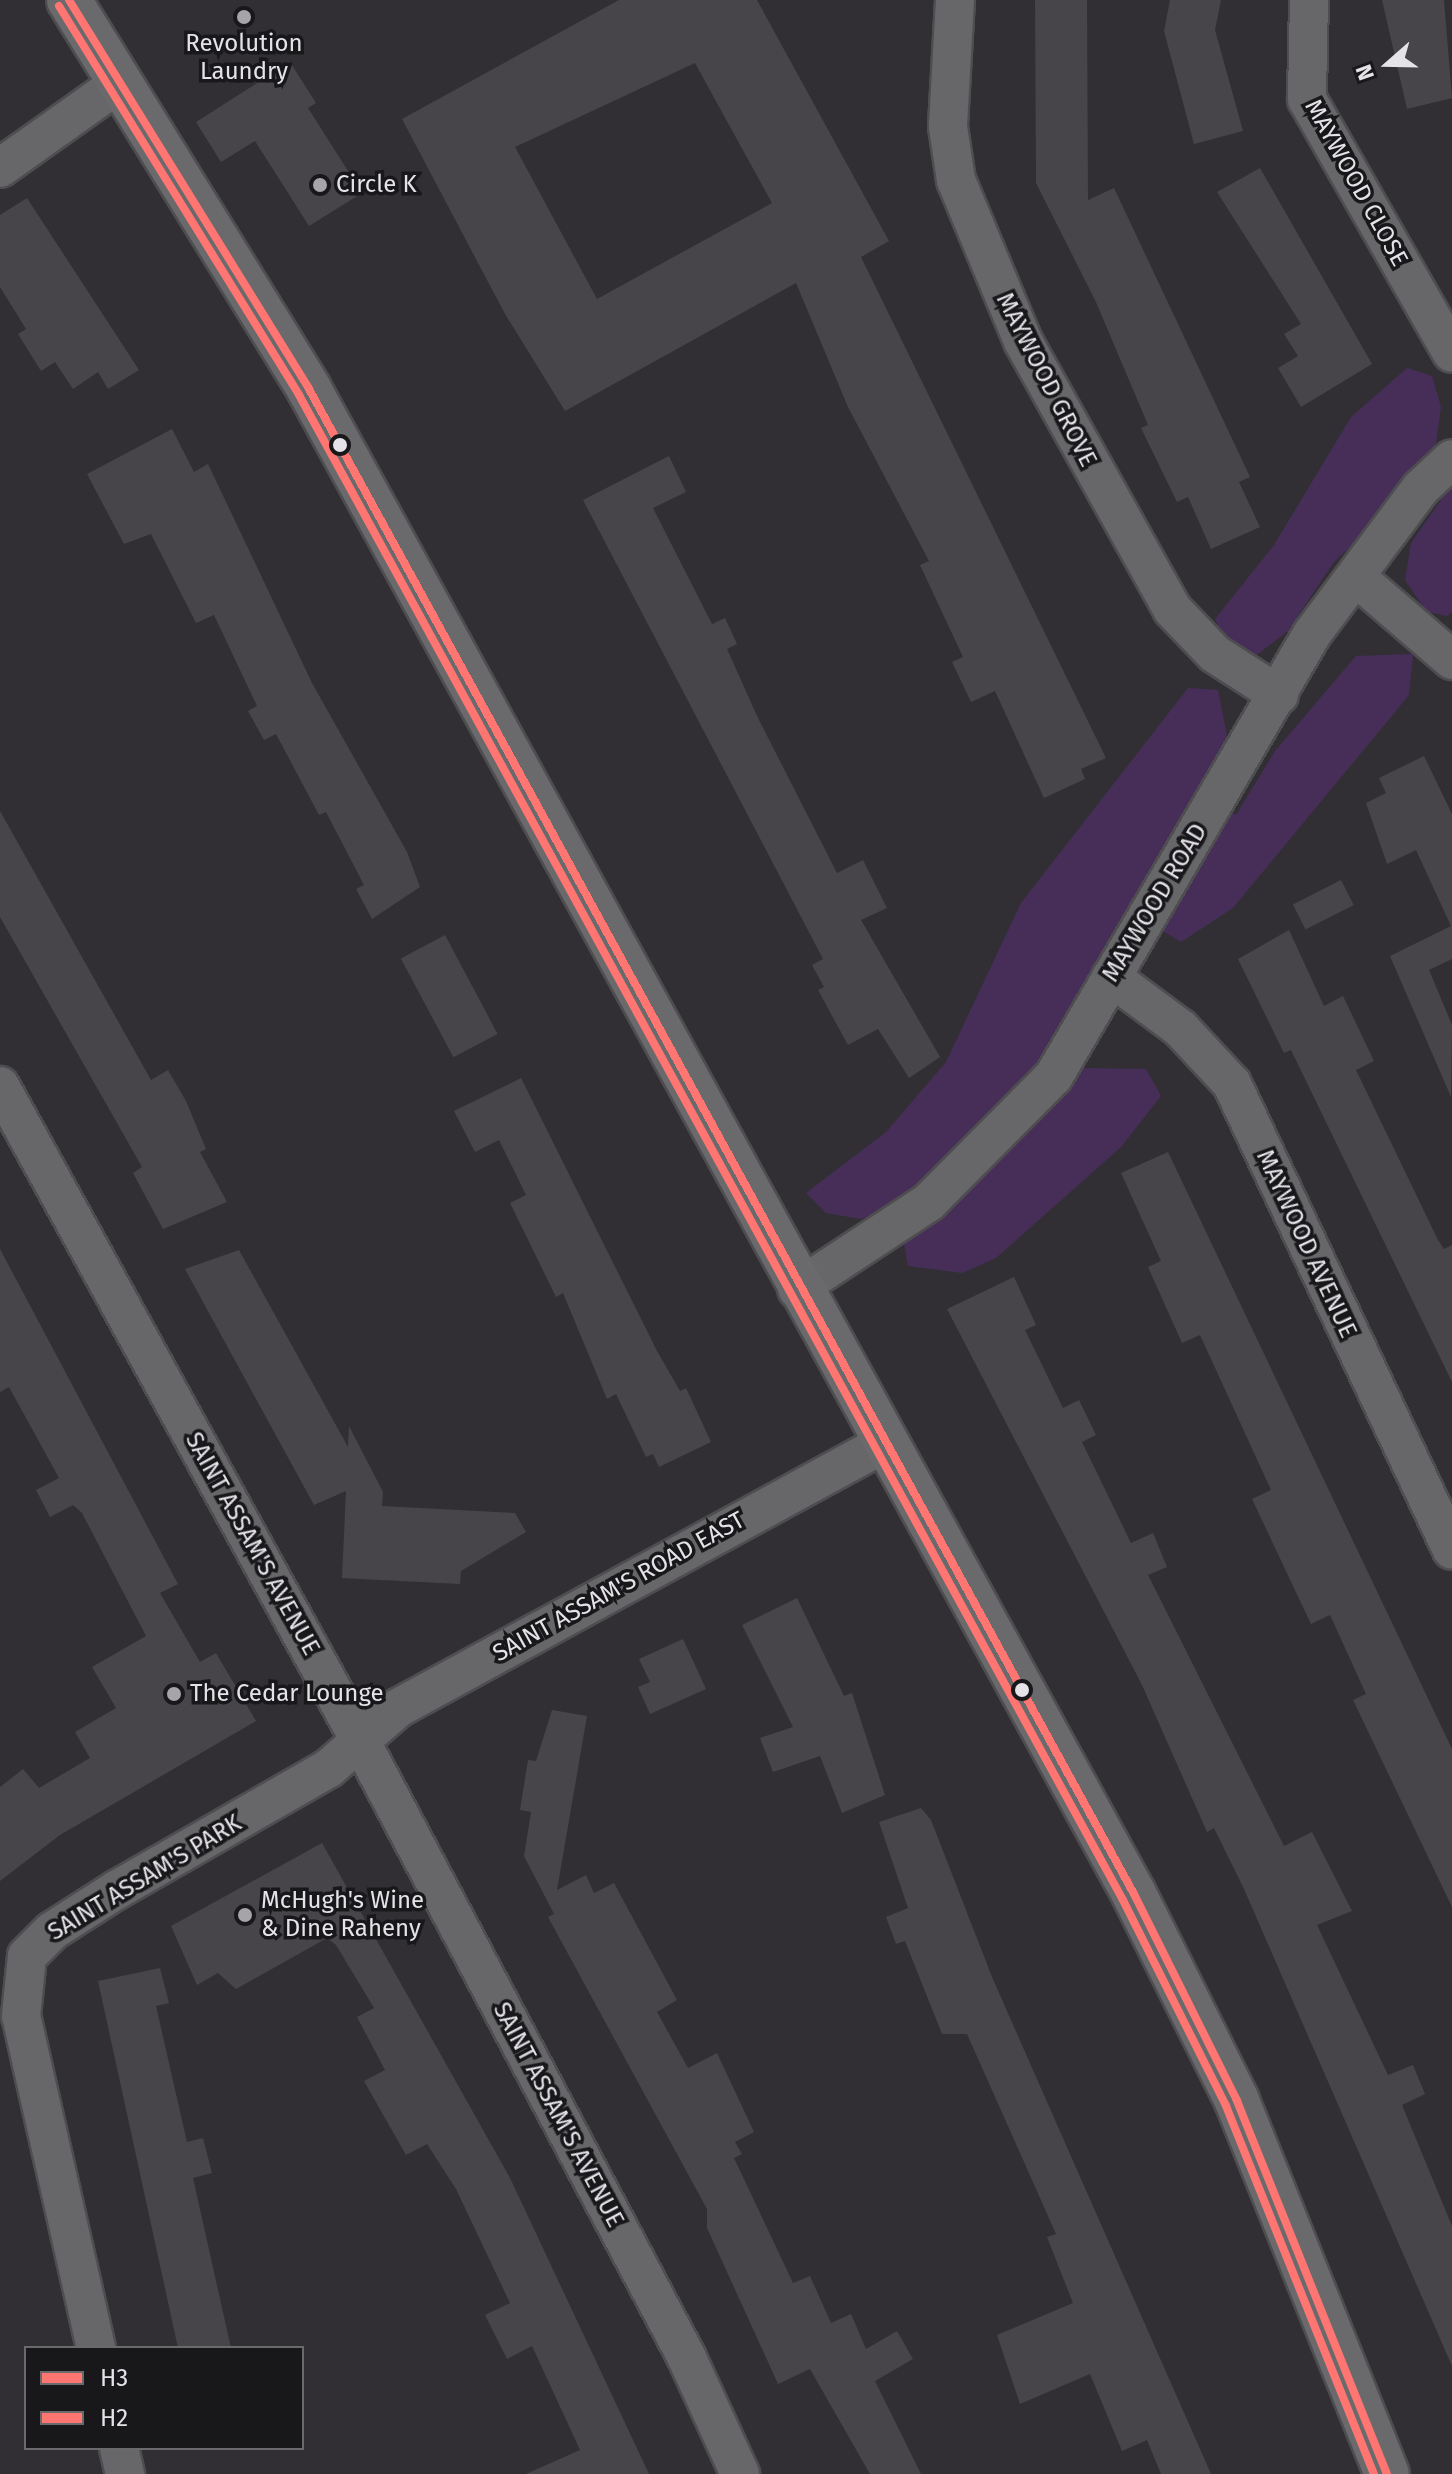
<!DOCTYPE html>
<html>
<head>
<meta charset="utf-8">
<style>
	body { margin:0 }
	#map { position:relative; width:1452px; height:2474px; overflow:hidden; background:#312f34; font-family:"Fira Sans",sans-serif }
	div>[style] { position:absolute }
	.green>* { inset:0; background:#462e59 }
	.building>* { inset:0; background:#474549; transform-origin:0 0 }
	.roads { filter:drop-shadow(2px 0 #4e4d50) drop-shadow(-2px 0 #4e4d50) drop-shadow(0 2px #4e4d50) drop-shadow(0 -2px #4e4d50) }
	.street>* { height:38px; margin:-19px; padding:0 19px; transform-origin:19px; border-radius:19px; background:#676669 }
	.secondary>* { height:44px; margin:-22px; padding:0 22px; transform-origin:22px; border-radius:22px; background:#6a696b }
	.bus-1>* { height:8px; margin:-4px; padding:0 4px; transform-origin:4px; border-radius:4px; background:#fe7572 }
	.bus-2>* { height:8px; margin:-4px; padding:0 4px; transform-origin:4px; border-radius:4px; background:#fe7572 }
	.dots>* { width:22px; height:22px; translate:-50% -50%; box-sizing:border-box; border:4px solid #18171a; border-radius:50% }
	span { translate:-50% -50%; white-space:nowrap; text-align:center; line-height:1.15; -webkit-text-stroke:7px #18171a; paint-order:stroke }
	.poi-label { font-size:24px; color:#e5e3e8 }
	.left { translate:0 -50%; text-align:left }
	.street-label { font-size:24px; color:#e5e3e8 }
	.legend { position:absolute; left:24px; top:2346px; width:280px; height:104px; box-sizing:border-box; background:#18171a; border:2px solid #6a696c; margin:0; padding:10px 14px; list-style:none; font-size:24px; color:#e5e3e8 }
	.legend li { display:flex; align-items:center; gap:16px; height:40px }
	.legend b { width:40px; border:2px solid #6a696c }
	.north { position:absolute; left:1348px; top:24px; width:80px; height:80px; -webkit-text-stroke:6px #18171a; paint-order:stroke; rotate:250deg; font-size:22px; font-weight:700; line-height:32px; text-align:center; color:#e5e3e8 }
	.north::after { content:''; display:block; margin:auto; width:28px; height:36px; background:#e5e3e8; clip-path:polygon(50% 0,100% 100%,50% 72%,0 100%) }
</style>
</head>
<body>
<div id="map">
	<div class="green">
		<div style="clip-path:polygon(1407px 368px,1432px 376px,1441px 407px,1435px 451px,1402px 498px,1334px 562px,1288px 631px,1254px 657px,1231px 655px,1215px 619px,1274px 545px,1351px 417px)"></div>
		<div style="clip-path:polygon(1452px 484px,1452px 612px,1447px 616px,1427px 612px,1405px 580px,1411px 543px)"></div>
		<div style="clip-path:polygon(1413px 654px,1409px 695px,1233px 908px,1181px 942px,1128px 910px,1079px 1068px,1146px 1069px,1161px 1096px,1121px 1147px,996px 1258px,962px 1273px,908px 1266px,897px 1206px,861px 1219px,826px 1213px,806px 1193px,886px 1132px,946px 1062px,1021px 903px,1188px 688px,1218px 690px,1227px 736px,1203px 789px,1236px 815px,1275px 751px,1356px 656px)"></div>
	</div>
	<div class="building">
		<div style="clip-path:polygon(evenodd,619px 0,757px 0,889px 241px,861px 257px,1106px 758px,1081px 769px,1085px 779px,1044px 798px,995px 691px,971px 702px,952px 662px,963px 657px,920px 565px,929px 561px,848px 407px,796px 283px,565px 411px,505px 314px,402px 119px,619px 0,695px 63px,772px 203px,597px 299px,515px 147px,695px 63px)"></div>
		<div style="clip-path:polygon(1035px 0,1087px 0,1088px 200px,1114px 188px,1250px 477px,1239px 482px,1260px 527px,1211px 549px,1188px 497px,1177px 502px,1141px 428px,1148px 425px,1096px 302px,1036px 183px)"></div>
		<div style="clip-path:polygon(1170px 0,1221px 0,1215px 30px,1243px 131px,1194px 144px,1164px 31px)"></div>
		<div style="clip-path:polygon(1382px 0,1444px 0,1452px 98px,1407px 109px)"></div>
		<div style="clip-path:polygon(290px 62px,316px 103px,308px 108px,362px 193px,309px 226px,255px 141px,221px 162px,196px 122px)"></div>
		<div style="clip-path:polygon(1260px 168px,1372px 364px,1301px 407px,1278px 368px,1298px 356px,1284px 334px,1301px 324px,1217px 192px)"></div>
		<div style="clip-path:polygon(27px 198px,139px 370px,108px 389px,98px 372px,73px 389px,55px 362px,41px 371px,18px 334px,26px 329px,0 287px,0 215px)"></div>
		<div style="clip-path:polygon(172px 429px,194px 472px,208px 464px,312px 683px,407px 852px,420px 887px,372px 919px,356px 889px,364px 885px,326px 812px,319px 815px,276px 734px,264px 740px,248px 711px,257px 706px,214px 615px,196px 623px,151px 534px,124px 544px,87px 474px)"></div>
		<div style="clip-path:polygon(669px 456px,686px 492px,653px 508px,712px 624px,725px 618px,737px 644px,727px 649px,758px 718px,837px 873px,863px 860px,887px 908px,861px 920px,940px 1057px,909px 1078px,878px 1029px,848px 1045px,818px 990px,824px 987px,812px 965px,823px 959px,583px 500px)"></div>
		<div style="clip-path:polygon(1424px 756px,1452px 814px,1452px 959px,1429px 970px,1452px 1025px,1451px 1097px,1390px 956px,1451px 926px,1416px 850px,1387px 864px,1366px 803px,1386px 793px,1379px 778px)"></div>
		<div style="clip-path:polygon(0 811px,151px 1080px,168px 1070px,186px 1101px,206px 1149px,200px 1152px,227px 1202px,163px 1229px,133px 1173px,142px 1167px,0 917px)"></div>
		<div style="left:1341px;top:880px;width:28px;height:54px;rotate:63deg"></div>
		<div style="clip-path:polygon(1289px 930px,1324px 1006px,1343px 996px,1374px 1061px,1356px 1070px,1438px 1240px,1444px 1249px,1452px 1245px,1452px 1382px,1291px 1050px,1284px 1053px,1238px 959px)"></div>
		<div style="left:445px;top:935px;width:112px;height:50px;rotate:62deg"></div>
		<div style="clip-path:polygon(521px 1078px,657px 1351px,680px 1391px,686px 1388px,711px 1442px,659px 1467px,653px 1454px,646px 1457px,616px 1394px,607px 1399px,563px 1293px,556px 1297px,510px 1203px,526px 1195px,499px 1140px,475px 1152px,454px 1111px)"></div>
		<div style="clip-path:polygon(1168px 1152px,1452px 1749px,1452px 1907px,1353px 1700px,1366px 1694px,1330px 1615px,1311px 1624px,1252px 1499px,1271px 1490px,1200px 1335px,1182px 1343px,1148px 1267px,1161px 1261px,1121px 1173px)"></div>
		<div style="clip-path:polygon(0 1249px,178px 1584px,160px 1593px,200px 1662px,216px 1653px,256px 1721px,60px 1835px,0 1881px,0 1787px,23px 1769px,39px 1788px,90px 1758px,75px 1732px,116px 1708px,92px 1667px,146px 1636px,82px 1513px,73px 1505px,50px 1517px,36px 1490px,59px 1478px,9px 1387px,0 1392px)"></div>
		<div style="clip-path:polygon(239px 1250px,348px 1447px,349px 1426px,383px 1492px,382px 1506px,515px 1513px,526px 1532px,461px 1571px,460px 1584px,342px 1578px,346px 1491px,314px 1505px,185px 1269px)"></div>
		<div style="clip-path:polygon(1014px 1277px,1036px 1325px,1025px 1330px,1063px 1408px,1079px 1400px,1096px 1435px,1082px 1442px,1131px 1543px,1153px 1533px,1167px 1567px,1148px 1575px,1284px 1846px,1312px 1832px,1352px 1911px,1317px 1925px,1388px 2075px,1413px 2065px,1425px 2094px,1402px 2105px,1452px 2226px,1452px 2366px,1244px 1889px,1214px 1828px,1207px 1832px,1142px 1685px,947px 1309px)"></div>
		<div style="clip-path:polygon(797px 1598px,844px 1696px,852px 1693px,885px 1795px,842px 1813px,820px 1756px,773px 1772px,760px 1738px,793px 1727px,742px 1625px)"></div>
		<div style="clip-path:polygon(683px 1639px,706px 1689px,650px 1714px,638px 1687px,650px 1682px,639px 1659px)"></div>
		<div style="clip-path:polygon(552px 1710px,587px 1716px,557px 1890px,586px 1875px,594px 1893px,614px 1883px,677px 2000px,657px 2012px,688px 2068px,717px 2053px,754px 2132px,735px 2142px,742px 2154px,734px 2158px,793px 2283px,810px 2276px,831px 2323px,851px 2314px,866px 2349px,897px 2331px,913px 2359px,875px 2381px,921px 2474px,870px 2474px,810px 2369px,778px 2384px,707px 2228px,707px 2209px,548px 1917px,554px 1914px,524px 1856px,531px 1812px,520px 1810px,528px 1760px,536px 1761px)"></div>
		<div style="clip-path:polygon(921px 1808px,931px 1820px,992px 1977px,1211px 2474px,1161px 2474px,1147px 2440px,1122px 2451px,1090px 2374px,1020px 2404px,997px 2335px,1073px 2303px,1047px 2237px,1056px 2234px,967px 2034px,942px 2034px,905px 1941px,896px 1944px,886px 1917px,908px 1908px,879px 1822px)"></div>
		<div style="clip-path:polygon(322px 1843px,510px 2178px,649px 2474px,526px 2474px,580px 2450px,532px 2346px,507px 2359px,485px 2315px,510px 2303px,456px 2189px,427px 2144px,406px 2155px,364px 2081px,385px 2070px,357px 2017px,374px 2008px,336px 1945px,327px 1938px,236px 1989px,218px 1973px,197px 1985px,171px 1926px)"></div>
		<div style="clip-path:polygon(160px 1968px,169px 2003px,156px 2006px,187px 2142px,203px 2138px,212px 2173px,193px 2178px,231px 2348px,178px 2348px,98px 1981px)"></div>
	</div>
	<div class="roads">
		<div class="street">
			<div style="left:955px;top:0;width:127px;rotate:93.2deg"></div>
			<div style="left:948px;top:127px;width:54px;rotate:81.4deg"></div>
			<div style="left:956px;top:180px;width:174px;rotate:67.4deg"></div>
			<div style="left:1023px;top:341px;width:307px;rotate:60.9deg"></div>
			<div style="left:1172px;top:609px;width:62px;rotate:46.3deg"></div>
			<div style="left:1215px;top:654px;width:76px;rotate:32.6deg"></div>
			<div style="left:1309px;top:0;width:99px;rotate:91.2deg"></div>
			<div style="left:1307px;top:99px;width:292px;rotate:60.3deg"></div>
			<div style="left:0;top:168px;width:148px;rotate:-35.4deg"></div>
			<div style="left:1356px;top:577px;width:127px;rotate:40.8deg"></div>
			<div style="left:1111px;top:977px;width:86px;rotate:36.5deg"></div>
			<div style="left:1180px;top:1028px;width:76px;rotate:47.1deg"></div>
			<div style="left:1232px;top:1084px;width:515px;rotate:64.73deg"></div>
			<div style="left:0;top:1086px;width:749px;rotate:61.18deg"></div>
			<div style="left:361px;top:1742px;width:695px;rotate:62.11deg"></div>
			<div style="left:686px;top:2356px;width:130px;rotate:65.4deg"></div>
			<div style="left:797px;top:1289px;width:158px;rotate:-33.4deg"></div>
			<div style="left:929px;top:1202px;width:177px;rotate:-45.2deg"></div>
			<div style="left:1054px;top:1076px;width:512px;rotate:-59.73deg"></div>
			<div style="left:1312px;top:634px;width:182px;rotate:-53.3deg"></div>
			<div style="left:1421px;top:488px;width:42px;rotate:-43.1deg"></div>
			<div style="left:96px;top:2348px;width:340px;rotate:-102.7deg"></div>
			<div style="left:21px;top:2016px;width:60px;rotate:-84.3deg"></div>
			<div style="left:27px;top:1956px;width:35px;rotate:-45deg"></div>
			<div style="left:52px;top:1931px;width:78px;rotate:-32.5deg"></div>
			<div style="left:118px;top:1889px;width:243px;rotate:-29.8deg"></div>
			<div style="left:329px;top:1768px;width:91px;rotate:-41deg"></div>
			<div style="left:398px;top:1708px;width:554px;rotate:-28.55deg"></div>
			<div style="left:119px;top:2448px;width:27px;rotate:77deg"></div>
		</div>
		<div class="secondary">
			<div style="left:69px;top:0;width:457px;rotate:58.3deg"></div>
			<div style="left:309px;top:389px;width:1716px;rotate:61.27deg"></div>
			<div style="left:1134px;top:1894px;width:231px;rotate:63.5deg"></div>
			<div style="left:1237px;top:2101px;width:402px;rotate:68.1deg"></div>
		</div>
	</div>
	<div class="bus-1">
		<div style="left:69px;top:0;width:457px;rotate:58.3deg"></div>
		<div style="left:309px;top:389px;width:1716px;rotate:61.27deg"></div>
		<div style="left:1134px;top:1894px;width:231px;rotate:63.5deg"></div>
		<div style="left:1237px;top:2101px;width:402px;rotate:68.1deg"></div>
	</div>
	<div class="bus-2">
		<div style="left:59px;top:6px;width:457px;rotate:58.3deg"></div>
		<div style="left:299px;top:395px;width:1716px;rotate:61.3deg"></div>
		<div style="left:1123px;top:1900px;width:230px;rotate:63.4deg"></div>
		<div style="left:1226px;top:2106px;width:397px;rotate:68.1deg"></div>
	</div>
	<div class="dots">
		<div style="left:244px;top:17px;background:#a6a4a9"></div>
		<div style="left:320px;top:185px;background:#a6a4a9"></div>
		<div style="left:340px;top:445px;background:#e5e3e8"></div>
		<div style="left:1022px;top:1690px;background:#e5e3e8"></div>
		<div style="left:174px;top:1694px;background:#a6a4a9"></div>
		<div style="left:245px;top:1915px;background:#a6a4a9"></div>
	</div>
	<div class="poi-label">
		<span style="left:244px;top:58px">Revolution<br>Laundry</span>
		<span class="left" style="left:336px;top:185px">Circle K</span>
		<span class="left" style="left:190px;top:1694px">The Cedar Lounge</span>
		<span class="left" style="left:261px;top:1915px">McHugh's Wine<br>&amp; Dine Raheny</span>
	</div>
	<div class="street-label">
		<span style="left:1356px;top:183px;rotate:61deg">MAYWOOD CLOSE</span>
		<span style="left:1046px;top:380px;rotate:63deg">MAYWOOD GROVE</span>
		<span style="left:1155px;top:903px;rotate:-59deg">MAYWOOD ROAD</span>
		<span style="left:1306px;top:1244px;rotate:65deg">MAYWOOD AVENUE</span>
		<span style="left:252px;top:1544px;rotate:61deg">SAINT ASSAM'S AVENUE</span>
		<span style="left:619px;top:1587px;rotate:-29deg">SAINT ASSAM'S ROAD EAST</span>
		<span style="left:145px;top:1878px;rotate:-31deg">SAINT ASSAM'S PARK</span>
		<span style="left:558px;top:2115px;rotate:62deg">SAINT ASSAM'S AVENUE</span>
	</div>
	<ul class="legend">
	<li><b style="height:10px;background:#fe7572"></b>H3</li>
	<li><b style="height:10px;background:#fe7572"></b>H2</li>
	</ul>
	<div class="north">N</div>
</div>
</body>
</html>
